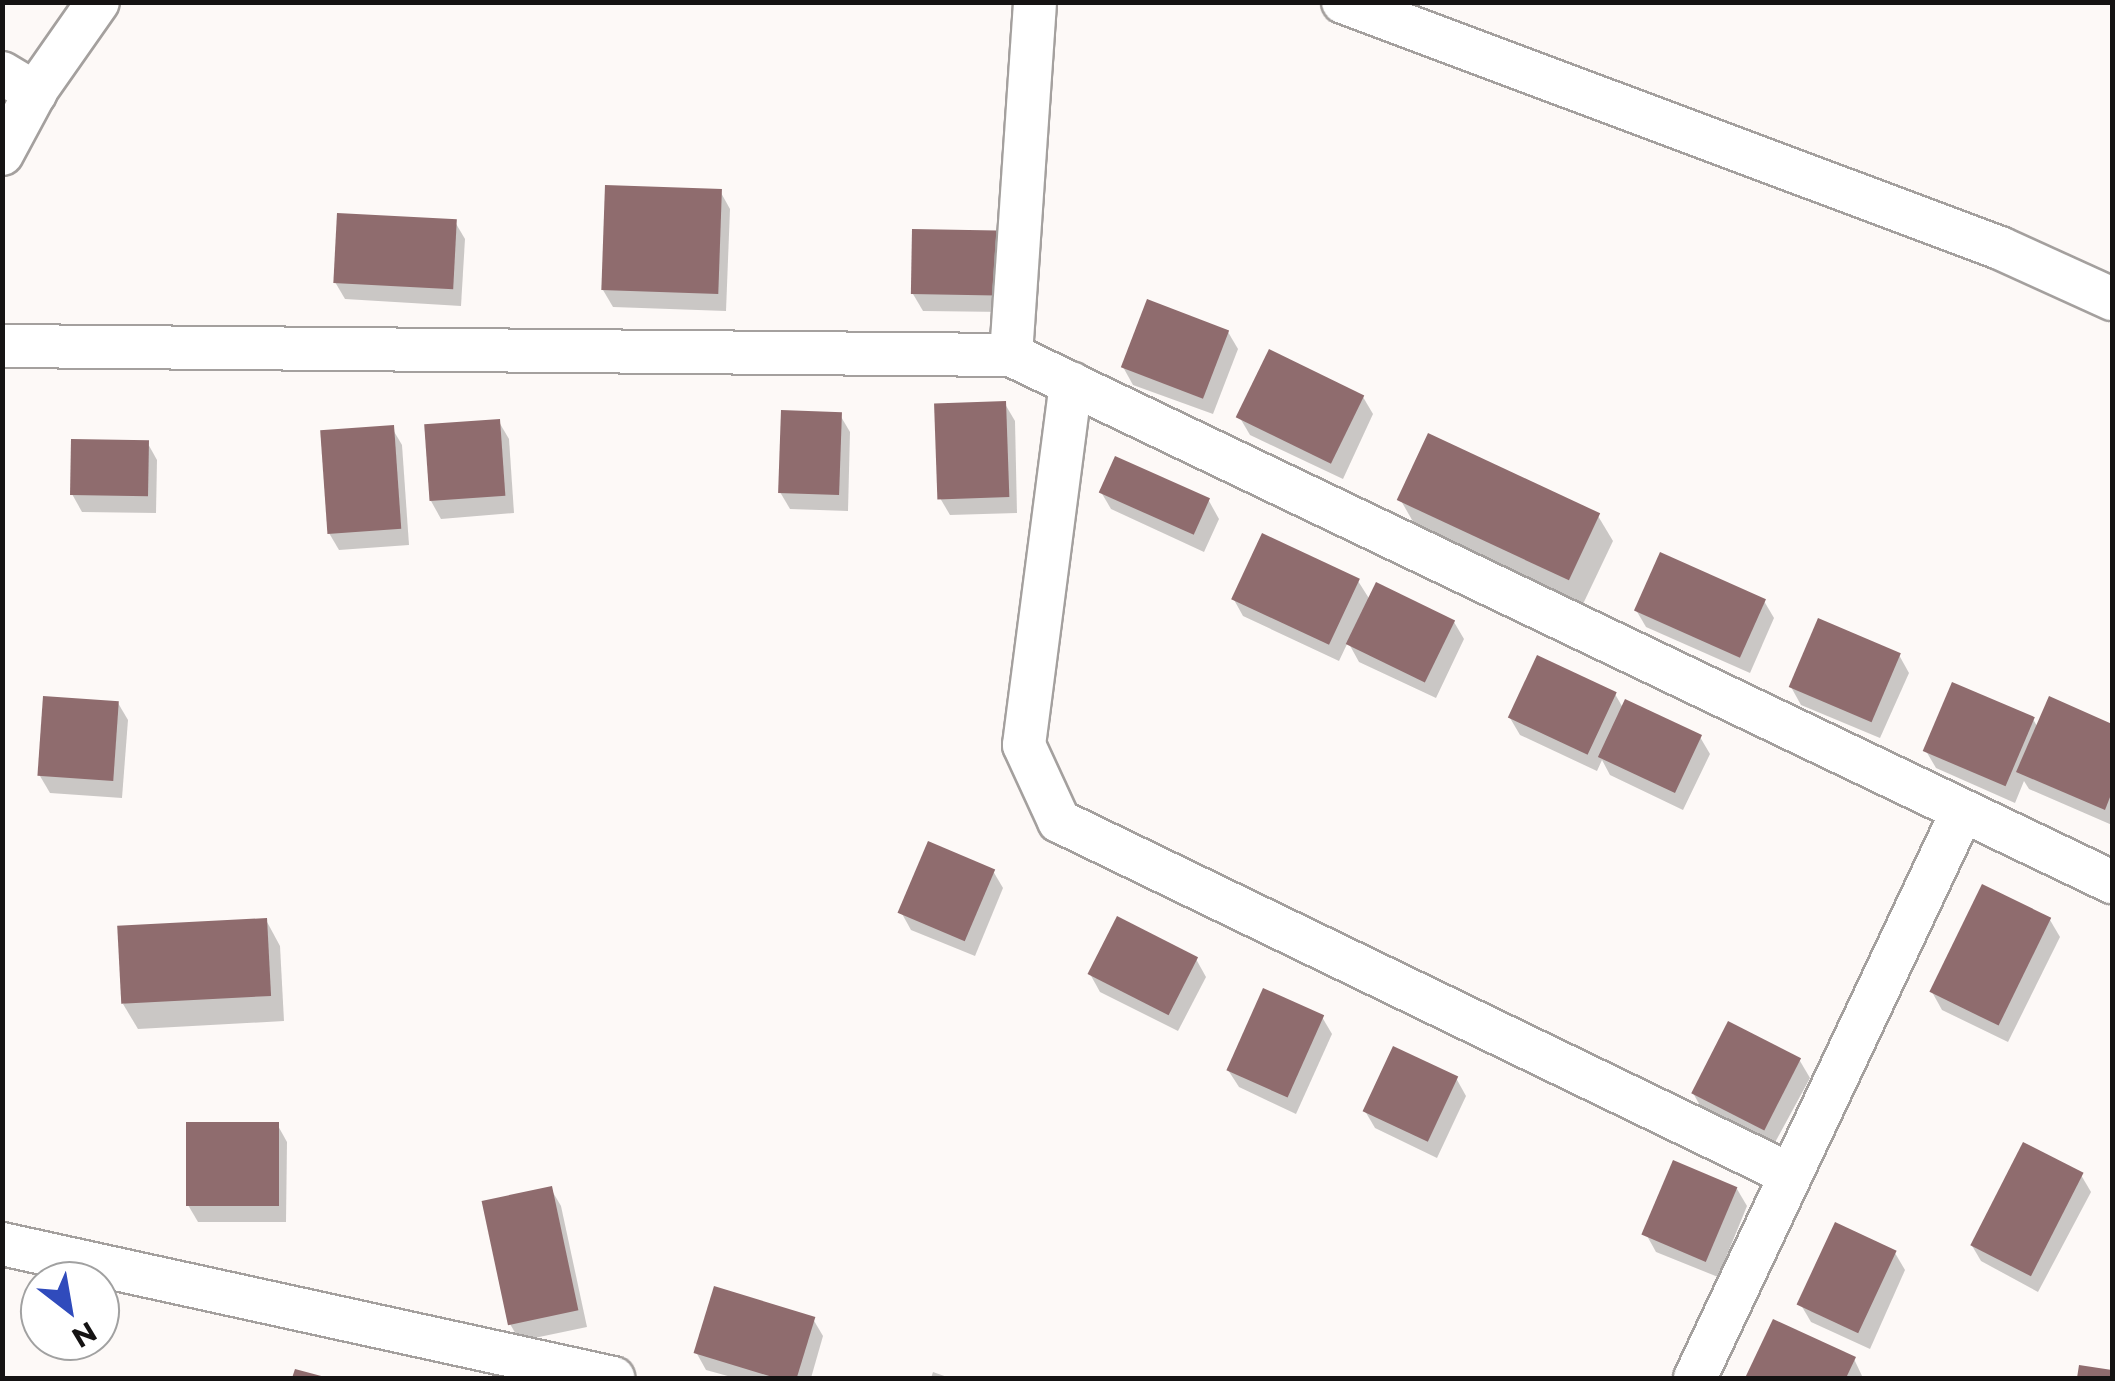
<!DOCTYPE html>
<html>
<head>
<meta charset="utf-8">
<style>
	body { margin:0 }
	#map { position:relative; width:2115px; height:1381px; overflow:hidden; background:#fdf9f7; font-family:Montserrat,sans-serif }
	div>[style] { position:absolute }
	.shadow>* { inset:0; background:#0003 }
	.building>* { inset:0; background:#8f6c6e; transform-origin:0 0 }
	.roads { filter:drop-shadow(2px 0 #a4a09e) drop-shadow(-2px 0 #a4a09e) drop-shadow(0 2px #a4a09e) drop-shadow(0 -2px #a4a09e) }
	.street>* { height:42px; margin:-21px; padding:0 21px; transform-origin:21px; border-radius:21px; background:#fff }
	span { translate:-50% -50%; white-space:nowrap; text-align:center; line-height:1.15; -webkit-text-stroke:9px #fff; paint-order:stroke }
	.frame { position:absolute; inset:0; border:5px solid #151313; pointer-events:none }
	.north { position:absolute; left:20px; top:1261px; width:100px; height:100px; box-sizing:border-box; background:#fff; border:2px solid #a1a1a1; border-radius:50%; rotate:149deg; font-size:28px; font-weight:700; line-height:40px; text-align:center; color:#151313 }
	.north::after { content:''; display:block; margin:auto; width:35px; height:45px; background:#304bbc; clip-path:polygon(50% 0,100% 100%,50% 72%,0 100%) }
</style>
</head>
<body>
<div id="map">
	<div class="shadow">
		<div style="clip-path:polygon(720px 191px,730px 209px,726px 311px,613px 307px,603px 290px)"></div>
		<div style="clip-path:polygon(455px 222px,465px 239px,461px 306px,345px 299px,335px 282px)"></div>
		<div style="clip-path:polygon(996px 233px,1006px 250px,1005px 312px,923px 311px,913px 294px)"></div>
		<div style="clip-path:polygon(1228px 332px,1238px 349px,1213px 414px,1133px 385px,1123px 367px)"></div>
		<div style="clip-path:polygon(1363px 397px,1373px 414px,1343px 479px,1250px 435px,1240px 418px)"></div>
		<div style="clip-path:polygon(1005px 404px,1015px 421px,1017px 513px,950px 515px,940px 498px)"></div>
		<div style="clip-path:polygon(840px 415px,850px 432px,848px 511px,790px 509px,780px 492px)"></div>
		<div style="clip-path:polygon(499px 422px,509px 439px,514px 513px,441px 519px,431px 501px)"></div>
		<div style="clip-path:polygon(392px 428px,402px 445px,409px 545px,339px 550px,329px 533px)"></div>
		<div style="clip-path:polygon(147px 442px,157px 460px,156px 513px,82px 512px,72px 494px)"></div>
		<div style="clip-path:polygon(1101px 492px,1209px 501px,1219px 519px,1204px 552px,1111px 509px)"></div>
		<div style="clip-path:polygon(1400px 499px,1598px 516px,1613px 541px,1583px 604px,1415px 525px)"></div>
		<div style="clip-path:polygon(1358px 581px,1370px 600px,1454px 622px,1464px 639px,1436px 698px,1359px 662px,1348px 642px,1339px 661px,1243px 616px,1233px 598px)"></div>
		<div style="clip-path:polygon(1764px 601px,1774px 618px,1750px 673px,1646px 627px,1636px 610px)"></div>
		<div style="clip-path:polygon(1899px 655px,1909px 673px,1880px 738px,1801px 705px,1791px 687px)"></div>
		<div style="clip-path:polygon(1615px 694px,1623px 708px,1700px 737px,1710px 754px,1683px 810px,1610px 775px,1602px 760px,1597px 771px,1520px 735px,1510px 718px)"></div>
		<div style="clip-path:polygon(2050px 700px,2112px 727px,2112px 825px,2029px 789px,2024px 781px,2015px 803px,1936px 768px,1926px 751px,2033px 719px,2038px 728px)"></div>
		<div style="clip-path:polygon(118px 703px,128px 720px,122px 798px,50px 793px,40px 776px)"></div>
		<div style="clip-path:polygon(993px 871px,1003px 888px,975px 956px,911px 930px,901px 912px)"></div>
		<div style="clip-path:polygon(266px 920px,280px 946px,284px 1021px,138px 1029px,123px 1004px)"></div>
		<div style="clip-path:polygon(2050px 920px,2060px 937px,2008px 1042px,1942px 1010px,1932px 992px)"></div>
		<div style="clip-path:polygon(1196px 959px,1206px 977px,1178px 1031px,1100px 992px,1090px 974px)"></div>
		<div style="clip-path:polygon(1322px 1017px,1332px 1034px,1296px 1114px,1239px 1087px,1228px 1070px)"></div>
		<div style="clip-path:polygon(1800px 1061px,1810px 1078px,1772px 1148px,1703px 1111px,1693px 1093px)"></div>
		<div style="clip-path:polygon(1456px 1078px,1466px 1096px,1437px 1158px,1375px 1128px,1365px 1111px)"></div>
		<div style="clip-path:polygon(277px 1124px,287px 1142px,286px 1222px,198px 1222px,188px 1205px)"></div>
		<div style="clip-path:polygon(2081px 1175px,2091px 1192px,2038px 1292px,1981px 1261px,1971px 1244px)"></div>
		<div style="clip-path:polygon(551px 1189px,561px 1206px,587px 1327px,520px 1341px,510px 1324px)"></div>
		<div style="clip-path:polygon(1737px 1189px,1747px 1206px,1718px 1277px,1656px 1252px,1646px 1234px)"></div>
		<div style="clip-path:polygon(1895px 1253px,1905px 1270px,1870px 1349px,1811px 1322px,1801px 1305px)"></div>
		<div style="clip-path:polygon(813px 1319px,823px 1336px,811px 1378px,735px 1378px,706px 1370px,696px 1352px)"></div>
		<div style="clip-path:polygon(1774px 1322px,1854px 1359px,1863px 1378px,1748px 1378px)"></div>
		<div style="clip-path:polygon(933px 1372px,950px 1378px,931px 1378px)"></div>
	</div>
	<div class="building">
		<div style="left:605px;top:185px;width:117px;height:105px;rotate:2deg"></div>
		<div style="left:337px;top:213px;width:120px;height:70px;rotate:3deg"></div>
		<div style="left:912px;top:229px;width:85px;height:65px;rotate:1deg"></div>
		<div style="left:1147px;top:299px;width:88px;height:73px;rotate:21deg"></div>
		<div style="left:1269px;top:349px;width:106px;height:76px;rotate:26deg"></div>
		<div style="left:1006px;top:401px;width:96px;height:72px;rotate:88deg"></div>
		<div style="left:781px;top:410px;width:61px;height:83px;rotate:2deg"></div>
		<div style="left:500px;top:419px;width:77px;height:76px;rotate:86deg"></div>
		<div style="left:394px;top:425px;width:104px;height:74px;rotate:86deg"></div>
		<div style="left:1428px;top:433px;width:190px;height:74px;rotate:25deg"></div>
		<div style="left:71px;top:439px;width:78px;height:56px;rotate:1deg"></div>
		<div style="left:1115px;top:456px;width:104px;height:40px;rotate:24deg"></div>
		<div style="left:1262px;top:533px;width:108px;height:73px;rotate:25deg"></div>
		<div style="left:1660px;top:552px;width:116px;height:64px;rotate:24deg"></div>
		<div style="left:1376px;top:582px;width:88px;height:69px;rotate:26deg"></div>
		<div style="left:1818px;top:618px;width:90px;height:75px;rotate:23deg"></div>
		<div style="left:1537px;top:655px;width:88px;height:69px;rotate:25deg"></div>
		<div style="left:1952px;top:682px;width:90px;height:75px;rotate:23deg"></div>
		<div style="left:43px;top:696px;width:76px;height:80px;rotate:4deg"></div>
		<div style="clip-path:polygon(2049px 696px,2112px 724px,2112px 792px,2105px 810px,2016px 772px)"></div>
		<div style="left:1625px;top:699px;width:85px;height:64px;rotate:25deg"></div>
		<div style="left:928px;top:841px;width:73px;height:78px;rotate:23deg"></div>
		<div style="left:1982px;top:884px;width:77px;height:120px;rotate:26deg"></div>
		<div style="left:1117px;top:916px;width:91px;height:65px;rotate:27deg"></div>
		<div style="left:267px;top:918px;width:78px;height:150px;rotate:87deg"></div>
		<div style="left:1263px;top:988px;width:67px;height:90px;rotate:24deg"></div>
		<div style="left:1728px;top:1021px;width:82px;height:81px;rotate:27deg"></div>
		<div style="left:1393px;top:1046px;width:72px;height:72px;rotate:25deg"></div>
		<div style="left:186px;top:1122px;width:93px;height:84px"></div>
		<div style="left:2023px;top:1142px;width:68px;height:116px;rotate:27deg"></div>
		<div style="left:1673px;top:1160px;width:70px;height:81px;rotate:23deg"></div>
		<div style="left:552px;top:1186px;width:127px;height:72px;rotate:78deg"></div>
		<div style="left:1835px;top:1222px;width:68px;height:91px;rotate:25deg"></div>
		<div style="left:714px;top:1286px;width:106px;height:70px;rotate:17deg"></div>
		<div style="clip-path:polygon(1773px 1319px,1856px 1357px,1846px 1378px,1745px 1378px)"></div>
		<div style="clip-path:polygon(2079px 1365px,2112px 1370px,2112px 1378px,2077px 1378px)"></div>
		<div style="clip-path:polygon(295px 1369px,325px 1377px,325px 1378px,292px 1378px)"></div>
	</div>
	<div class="roads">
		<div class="street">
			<div style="left:1343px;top:2px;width:702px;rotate:20.53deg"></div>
			<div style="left:2000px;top:248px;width:123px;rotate:24.5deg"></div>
			<div style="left:2px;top:73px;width:39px;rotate:31deg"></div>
			<div style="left:2px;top:154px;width:74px;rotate:-61.7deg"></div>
			<div style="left:37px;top:89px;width:106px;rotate:-55deg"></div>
			<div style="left:2px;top:346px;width:1009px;rotate:0.51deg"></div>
			<div style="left:1011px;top:355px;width:1221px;rotate:25.58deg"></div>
			<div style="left:1011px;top:355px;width:354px;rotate:-86.1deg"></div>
			<div style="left:1071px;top:383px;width:365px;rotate:97.4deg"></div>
			<div style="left:1024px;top:745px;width:84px;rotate:65.3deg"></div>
			<div style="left:1059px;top:821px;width:811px;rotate:25.81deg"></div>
			<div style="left:2px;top:1244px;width:626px;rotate:12.37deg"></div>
			<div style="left:1695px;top:1378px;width:626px;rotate:-64.75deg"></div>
		</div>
	</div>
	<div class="frame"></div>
	<div class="north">N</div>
</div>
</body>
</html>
